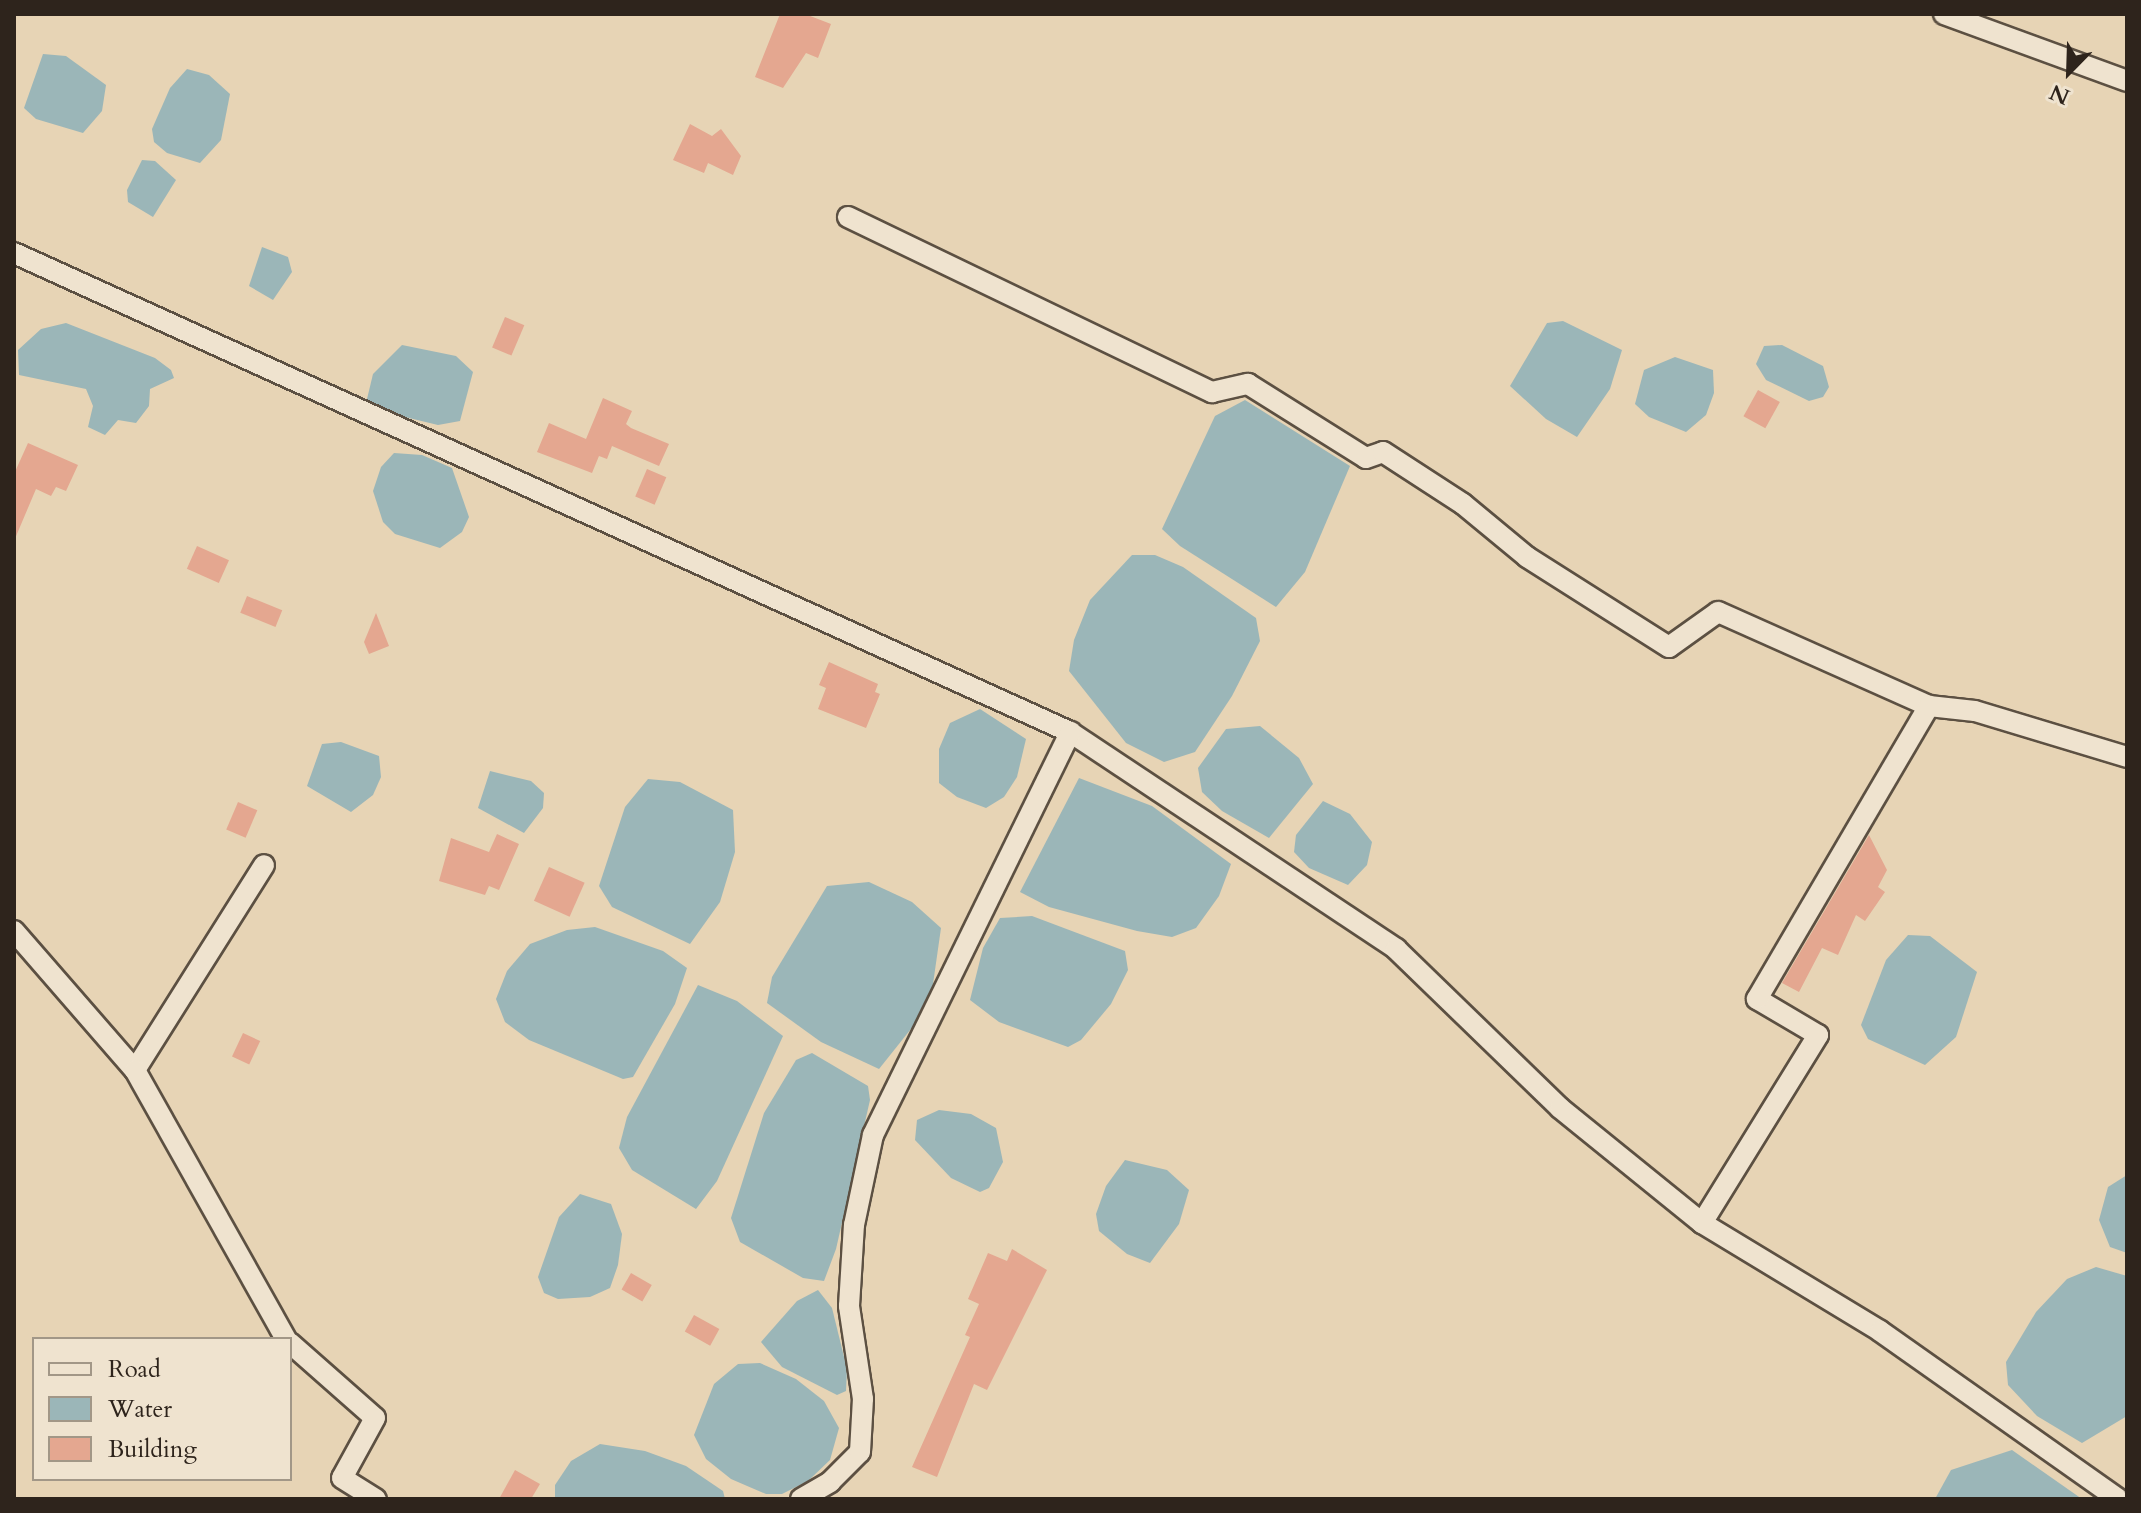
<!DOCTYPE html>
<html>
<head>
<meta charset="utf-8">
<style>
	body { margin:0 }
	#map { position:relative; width:2141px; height:1513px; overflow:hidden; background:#e7d4b5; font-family:Cardo,serif }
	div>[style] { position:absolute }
	.water>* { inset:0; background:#9bb6b8 }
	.building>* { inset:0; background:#e4a790; transform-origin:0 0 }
	.roads { filter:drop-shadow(2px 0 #5c5042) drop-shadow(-2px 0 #5c5042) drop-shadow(0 2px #5c5042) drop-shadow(0 -2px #5c5042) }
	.minor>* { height:20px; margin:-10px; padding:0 10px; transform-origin:10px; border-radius:10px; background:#efe3cf }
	span { translate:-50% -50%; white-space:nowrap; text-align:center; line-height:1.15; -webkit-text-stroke:8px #efe3cf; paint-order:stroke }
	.frame { position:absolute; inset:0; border:16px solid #2e241c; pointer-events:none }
	.legend { position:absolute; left:32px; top:1337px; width:260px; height:144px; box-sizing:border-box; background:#efe3cf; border:2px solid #a29787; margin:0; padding:10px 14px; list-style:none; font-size:24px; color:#2e241c }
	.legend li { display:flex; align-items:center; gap:16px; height:40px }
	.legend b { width:40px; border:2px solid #a29787 }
	.north { position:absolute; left:2029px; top:32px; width:80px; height:80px; -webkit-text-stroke:6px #efe3cf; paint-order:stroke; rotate:203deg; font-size:22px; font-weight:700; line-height:32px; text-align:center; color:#2e241c }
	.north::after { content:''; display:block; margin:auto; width:28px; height:36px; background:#2e241c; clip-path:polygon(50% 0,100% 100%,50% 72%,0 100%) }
</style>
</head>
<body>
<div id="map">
	<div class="water">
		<div style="clip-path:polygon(43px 54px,66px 56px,106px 85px,102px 111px,83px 133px,36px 119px,24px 108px)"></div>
		<div style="clip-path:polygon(187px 69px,209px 75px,230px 94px,221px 140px,200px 163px,167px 153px,154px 142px,152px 129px,170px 88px)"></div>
		<div style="clip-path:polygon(142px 160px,155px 161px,176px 180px,153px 217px,128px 202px,127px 190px)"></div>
		<div style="clip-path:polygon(262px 247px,288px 257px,292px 272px,273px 300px,249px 286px)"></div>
		<div style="clip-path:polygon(1563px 321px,1622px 350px,1610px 389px,1577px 437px,1546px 419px,1510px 386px,1547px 323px)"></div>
		<div style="clip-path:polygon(66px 323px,155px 358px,171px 370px,174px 378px,150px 389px,149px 406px,136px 423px,118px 420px,105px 435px,88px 427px,93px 406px,86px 389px,19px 375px,18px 350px,41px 329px)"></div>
		<div style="clip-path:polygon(402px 345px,456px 356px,473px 372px,460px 421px,438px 425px,380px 411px,367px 399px,373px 374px)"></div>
		<div style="clip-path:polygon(1782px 345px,1823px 366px,1829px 387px,1823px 397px,1809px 401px,1766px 380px,1756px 364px,1764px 346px)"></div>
		<div style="clip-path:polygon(1675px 357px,1713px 370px,1714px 393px,1706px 415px,1686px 432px,1649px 417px,1635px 404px,1644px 370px)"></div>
		<div style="clip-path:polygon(1245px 400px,1350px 466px,1305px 572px,1276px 607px,1180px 546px,1162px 529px,1215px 416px)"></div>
		<div style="clip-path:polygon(394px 453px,422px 455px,452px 468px,469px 517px,462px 532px,440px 548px,395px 534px,383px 522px,373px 491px,381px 467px)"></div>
		<div style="clip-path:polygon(1132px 555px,1155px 555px,1183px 567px,1256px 618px,1260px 641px,1232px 696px,1195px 752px,1164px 762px,1126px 743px,1069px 671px,1074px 640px,1090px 600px)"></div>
		<div style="clip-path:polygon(980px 709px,1026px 739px,1017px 777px,1004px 797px,986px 808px,957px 797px,939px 783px,939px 749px,950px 723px)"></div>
		<div style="clip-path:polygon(1260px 726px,1299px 758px,1313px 784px,1269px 838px,1222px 811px,1202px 792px,1198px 768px,1226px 729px)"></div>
		<div style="clip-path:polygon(341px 742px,379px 756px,381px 777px,373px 795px,351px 812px,307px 786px,322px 744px)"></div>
		<div style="clip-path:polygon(490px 771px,531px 781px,544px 793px,543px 808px,524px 833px,478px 808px)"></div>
		<div style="clip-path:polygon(1079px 778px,1152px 806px,1231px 864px,1219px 896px,1196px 928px,1172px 937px,1137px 931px,1049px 907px,1020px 892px)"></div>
		<div style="clip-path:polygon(648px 779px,680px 782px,733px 810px,735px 852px,720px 902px,690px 944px,612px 907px,599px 886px,625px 807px)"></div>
		<div style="clip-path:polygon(1323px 801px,1350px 814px,1372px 842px,1367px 865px,1348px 885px,1309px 868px,1294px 852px,1296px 835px)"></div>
		<div style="clip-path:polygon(869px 882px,912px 902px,941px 928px,930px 1005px,879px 1069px,821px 1042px,767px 1003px,772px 977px,827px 886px)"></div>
		<div style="clip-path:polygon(1032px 916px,1125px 951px,1128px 970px,1111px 1004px,1081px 1040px,1068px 1047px,999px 1022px,970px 1000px,983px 948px,1000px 918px)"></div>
		<div style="clip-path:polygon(595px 927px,663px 951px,687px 968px,675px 1004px,633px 1077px,623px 1079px,529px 1040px,505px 1022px,496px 999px,507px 971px,530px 944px,567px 930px)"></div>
		<div style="clip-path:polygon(1908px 935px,1930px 936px,1977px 972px,1956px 1037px,1925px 1065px,1868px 1039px,1861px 1025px,1886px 960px)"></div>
		<div style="clip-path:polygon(698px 985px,737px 1001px,783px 1036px,717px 1181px,696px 1209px,632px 1170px,619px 1148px,627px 1117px)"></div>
		<div style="clip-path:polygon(812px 1053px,868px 1086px,870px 1100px,836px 1249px,824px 1281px,803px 1278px,740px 1242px,731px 1218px,764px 1113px,796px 1060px)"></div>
		<div style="clip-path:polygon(939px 1110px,971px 1114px,996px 1128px,1003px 1162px,989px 1188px,980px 1192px,951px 1178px,915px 1140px,917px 1120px)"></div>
		<div style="clip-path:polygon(1125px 1160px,1167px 1170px,1189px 1190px,1179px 1224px,1150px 1263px,1127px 1254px,1099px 1231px,1096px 1214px,1106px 1186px)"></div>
		<div style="clip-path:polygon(2127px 1175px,2127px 1253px,2110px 1247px,2099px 1220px,2108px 1187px)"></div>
		<div style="clip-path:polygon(580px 1194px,611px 1204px,622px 1234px,618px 1265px,610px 1288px,590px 1297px,558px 1299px,544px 1293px,538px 1277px,559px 1217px)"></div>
		<div style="clip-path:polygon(2096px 1267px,2127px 1276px,2127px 1416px,2082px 1443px,2037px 1416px,2008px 1385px,2006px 1362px,2036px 1312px,2067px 1279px)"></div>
		<div style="clip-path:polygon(818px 1290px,832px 1308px,847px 1369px,846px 1391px,837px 1395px,782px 1367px,761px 1342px,797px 1301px)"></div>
		<div style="clip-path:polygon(760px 1363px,796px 1379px,824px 1401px,839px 1428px,830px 1460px,808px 1481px,782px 1494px,766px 1494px,731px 1479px,706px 1459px,694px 1435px,714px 1384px,738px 1364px)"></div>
		<div style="clip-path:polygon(600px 1444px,645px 1451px,686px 1466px,723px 1491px,725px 1499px,555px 1499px,555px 1485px,571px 1461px)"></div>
		<div style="clip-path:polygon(2012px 1450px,2082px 1499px,1935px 1499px,1951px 1470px)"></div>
	</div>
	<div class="building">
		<div style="clip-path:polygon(780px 14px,805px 14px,831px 24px,818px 58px,806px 53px,783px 88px,755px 77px)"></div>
		<div style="clip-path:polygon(690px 124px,712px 136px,721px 129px,741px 156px,733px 175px,708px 163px,704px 173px,673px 160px)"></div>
		<div style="left:505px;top:317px;width:21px;height:33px;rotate:23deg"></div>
		<div style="left:1758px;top:390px;width:25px;height:30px;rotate:29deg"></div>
		<div style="clip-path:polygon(603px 398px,632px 411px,626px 424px,631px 428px,669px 444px,659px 466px,612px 446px,607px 459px,599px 456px,592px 473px,537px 452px,549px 423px,586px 439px)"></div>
		<div style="clip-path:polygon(28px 443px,78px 465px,66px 491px,56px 487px,51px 496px,36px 489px,14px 541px,14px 474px)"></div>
		<div style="left:647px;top:469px;width:21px;height:30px;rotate:23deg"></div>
		<div style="left:197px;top:546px;width:35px;height:25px;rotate:24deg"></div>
		<div style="left:247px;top:596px;width:38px;height:18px;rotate:22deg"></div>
		<div style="clip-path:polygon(376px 613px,389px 646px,369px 654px,364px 642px)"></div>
		<div style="clip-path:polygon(829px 662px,878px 684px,875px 692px,880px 694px,866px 728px,818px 709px,826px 688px,819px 685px)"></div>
		<div style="left:238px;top:802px;width:21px;height:30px;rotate:23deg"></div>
		<div style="clip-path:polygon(497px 834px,519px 844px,499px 890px,489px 886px,485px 895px,439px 881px,451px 838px,489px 852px)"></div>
		<div style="clip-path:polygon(1869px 835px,1887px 870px,1878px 887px,1885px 892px,1865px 921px,1856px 915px,1838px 955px,1822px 948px,1799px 992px,1782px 983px)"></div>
		<div style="left:549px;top:867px;width:39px;height:37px;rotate:24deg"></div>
		<div style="left:243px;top:1033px;width:19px;height:26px;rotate:25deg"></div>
		<div style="clip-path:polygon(1012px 1249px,1047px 1270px,987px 1390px,974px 1384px,937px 1477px,912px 1467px,970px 1337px,965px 1335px,979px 1304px,968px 1299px,988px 1253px,1007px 1261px)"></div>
		<div style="left:631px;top:1273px;width:24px;height:19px;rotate:30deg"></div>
		<div style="left:694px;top:1315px;width:29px;height:19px;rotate:29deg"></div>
		<div style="clip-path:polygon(515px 1470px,540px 1484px,531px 1499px,499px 1499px)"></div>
	</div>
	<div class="roads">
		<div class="minor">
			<div style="left:1944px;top:14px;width:195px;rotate:20.1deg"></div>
			<div style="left:848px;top:217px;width:404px;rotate:25.7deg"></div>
			<div style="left:1212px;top:392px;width:37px;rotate:-13deg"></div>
			<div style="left:1248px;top:384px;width:139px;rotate:32.1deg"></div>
			<div style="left:1366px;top:458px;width:18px;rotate:-19deg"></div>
			<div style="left:1383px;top:452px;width:95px;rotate:33deg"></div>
			<div style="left:1463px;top:504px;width:83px;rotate:39.6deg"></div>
			<div style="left:1527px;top:557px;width:168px;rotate:32.4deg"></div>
			<div style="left:1669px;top:647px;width:60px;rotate:-35.5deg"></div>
			<div style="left:1718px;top:612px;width:231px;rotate:24deg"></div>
			<div style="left:14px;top:253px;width:1160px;rotate:24.4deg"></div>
			<div style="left:1070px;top:732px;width:392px;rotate:33.6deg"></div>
			<div style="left:1396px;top:949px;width:228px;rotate:44.1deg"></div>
			<div style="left:1560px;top:1108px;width:183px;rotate:39deg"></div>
			<div style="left:1702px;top:1223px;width:208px;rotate:31.2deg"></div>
			<div style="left:1880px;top:1331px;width:291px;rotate:35.2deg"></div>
			<div style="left:14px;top:931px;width:184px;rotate:49deg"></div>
			<div style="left:135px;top:1070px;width:242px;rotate:-57.8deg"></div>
			<div style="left:135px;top:1070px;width:308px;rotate:60.7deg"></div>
			<div style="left:1702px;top:1223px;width:221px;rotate:-58.3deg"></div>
			<div style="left:1818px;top:1035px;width:71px;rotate:-149.5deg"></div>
			<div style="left:1757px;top:999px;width:340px;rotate:-59.6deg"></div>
			<div style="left:1929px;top:706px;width:46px;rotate:6.2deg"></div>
			<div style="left:1975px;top:711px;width:159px;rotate:16.8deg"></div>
			<div style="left:290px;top:1343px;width:113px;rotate:41.4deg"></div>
			<div style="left:375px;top:1418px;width:68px;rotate:118.8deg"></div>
			<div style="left:342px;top:1478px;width:40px;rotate:32deg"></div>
			<div style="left:801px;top:1499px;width:34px;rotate:-30deg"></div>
			<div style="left:830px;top:1482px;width:42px;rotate:-45deg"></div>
			<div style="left:860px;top:1452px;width:53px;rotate:-86.8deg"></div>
			<div style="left:863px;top:1399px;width:94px;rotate:-98.6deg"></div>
			<div style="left:849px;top:1306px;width:81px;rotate:-86.5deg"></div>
			<div style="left:854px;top:1225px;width:92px;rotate:-78.1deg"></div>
			<div style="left:873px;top:1135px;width:449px;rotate:-63.9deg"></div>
		</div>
	</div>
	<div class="frame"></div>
	<ul class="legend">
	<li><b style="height:10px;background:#efe3cf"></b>Road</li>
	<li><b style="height:22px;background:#9bb6b8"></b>Water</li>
	<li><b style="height:22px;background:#e4a790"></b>Building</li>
	</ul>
	<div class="north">N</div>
</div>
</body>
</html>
